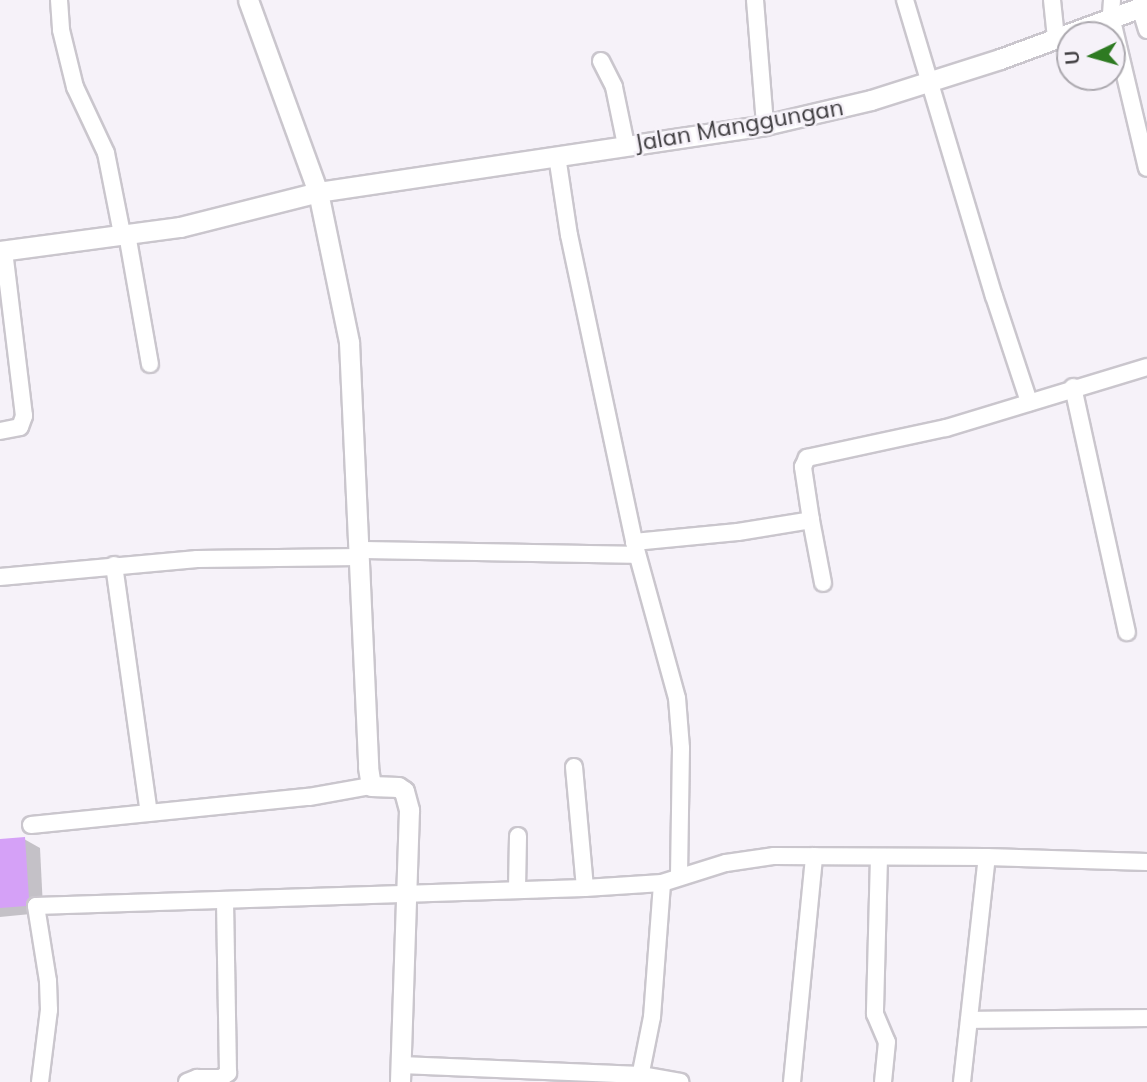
<!DOCTYPE html>
<html>
<head>
<meta charset="utf-8">
<style>
	body { margin:0 }
	#map { position:relative; width:1147px; height:1082px; overflow:hidden; background:#f6f2f9; font-family:Mulish,sans-serif }
	div>[style] { position:absolute }
	.shadow>* { inset:0; background:#0003 }
	.building>* { inset:0; background:#d5a1f7 }
	.roads { filter:drop-shadow(2px 0 #cac6cd) drop-shadow(-2px 0 #cac6cd) drop-shadow(0 2px #cac6cd) drop-shadow(0 -2px #cac6cd) }
	.minor>* { height:16px; margin:-8px; padding:0 8px; transform-origin:8px; border-radius:8px; background:#fff }
	.tertiary>* { height:19px; margin:-9.5px; padding:0 9.5px; transform-origin:9.5px; border-radius:9.5px; background:#fff }
	span { translate:-50% -50%; white-space:nowrap; text-align:center; line-height:1.15; -webkit-text-stroke:5px #f6f2f9; paint-order:stroke }
	.street-label { font-size:24px; color:#3e3c3f }
	.north { position:absolute; left:1056px; top:21px; width:70px; height:70px; box-sizing:border-box; background:#f6f2f9; border:2px solid #aca9af; border-radius:50%; rotate:265deg; font-size:19px; font-weight:700; line-height:28px; text-align:center; color:#3e3c3f }
	.north::after { content:''; display:block; margin:auto; width:24px; height:32px; background:#2e7a22; clip-path:polygon(50% 0,100% 100%,50% 72%,0 100%) }
</style>
</head>
<body>
<div id="map">
	<div class="shadow">
		<div style="clip-path:polygon(24px 839px,40px 848px,43px 908px,41px 913px,0 917px,0 841px)"></div>
	</div>
	<div class="building">
		<div style="clip-path:polygon(25px 837px,29px 899px,26px 906px,0 908px,0 839px)"></div>
	</div>
	<div class="roads">
		<div class="minor">
			<div style="left:59px;top:0;width:30px;rotate:86deg"></div>
			<div style="left:61px;top:30px;width:59px;rotate:76.2deg"></div>
			<div style="left:75px;top:87px;width:73px;rotate:64.8deg"></div>
			<div style="left:106px;top:153px;width:83px;rotate:78.8deg"></div>
			<div style="left:755px;top:0;width:125px;rotate:85.4deg"></div>
			<div style="left:905px;top:0;width:309px;rotate:73.3deg"></div>
			<div style="left:994px;top:296px;width:112px;rotate:71.7deg"></div>
			<div style="left:1052px;top:0;width:37px;rotate:84deg"></div>
			<div style="left:1112px;top:0;width:16px;rotate:94deg"></div>
			<div style="left:1111px;top:16px;width:156px;rotate:76.7deg"></div>
			<div style="left:1140px;top:7px;width:24px;rotate:73deg"></div>
			<div style="left:601px;top:61px;width:29px;rotate:63deg"></div>
			<div style="left:614px;top:87px;width:59px;rotate:78.3deg"></div>
			<div style="left:557px;top:156px;width:80px;rotate:81.4deg"></div>
			<div style="left:569px;top:235px;width:314px;rotate:78deg"></div>
			<div style="left:634px;top:542px;width:162px;rotate:74.6deg"></div>
			<div style="left:677px;top:698px;width:50px;rotate:85.4deg"></div>
			<div style="left:681px;top:748px;width:127px;rotate:90.9deg"></div>
			<div style="left:127px;top:234px;width:132px;rotate:80deg"></div>
			<div style="left:1073px;top:387px;width:251px;rotate:77.6deg"></div>
			<div style="left:0;top:431px;width:20px;rotate:-11deg"></div>
			<div style="left:20px;top:427px;width:12px;rotate:-70deg"></div>
			<div style="left:24px;top:416px;width:167px;rotate:-96.9deg"></div>
			<div style="left:811px;top:520px;width:64px;rotate:79.2deg"></div>
			<div style="left:634px;top:542px;width:104px;rotate:-5.5deg"></div>
			<div style="left:738px;top:532px;width:74px;rotate:-9.3deg"></div>
			<div style="left:811px;top:520px;width:54px;rotate:-98.6deg"></div>
			<div style="left:803px;top:467px;width:10px;rotate:-66deg"></div>
			<div style="left:807px;top:458px;width:142px;rotate:-12.2deg"></div>
			<div style="left:946px;top:428px;width:210px;rotate:-16.9deg"></div>
			<div style="left:358px;top:550px;width:279px;rotate:1deg"></div>
			<div style="left:114px;top:565px;width:250px;rotate:82deg"></div>
			<div style="left:0;top:577px;width:198px;rotate:-5.2deg"></div>
			<div style="left:197px;top:559px;width:162px;rotate:-0.7deg"></div>
			<div style="left:574px;top:767px;width:121px;rotate:84.8deg"></div>
			<div style="left:31px;top:825px;width:279px;rotate:-5.8deg"></div>
			<div style="left:309px;top:797px;width:63px;rotate:-10.1deg"></div>
			<div style="left:879px;top:857px;width:157px;rotate:91.5deg"></div>
			<div style="left:875px;top:1014px;width:30px;rotate:67deg"></div>
			<div style="left:887px;top:1042px;width:40px;rotate:95.7deg"></div>
			<div style="left:517px;top:889px;width:53px;rotate:-88.9deg"></div>
			<div style="left:969px;top:1020px;width:178px;rotate:-0.6deg"></div>
			<div style="left:401px;top:1065px;width:240px;rotate:2.4deg"></div>
			<div style="left:641px;top:1075px;width:40px;rotate:10deg"></div>
			<div style="left:40px;top:1082px;width:73px;rotate:-82.9deg"></div>
			<div style="left:49px;top:1010px;width:29px;rotate:-92deg"></div>
			<div style="left:48px;top:981px;width:76px;rotate:-99.1deg"></div>
			<div style="left:36px;top:906px;width:549px;rotate:-1.88deg"></div>
			<div style="left:585px;top:888px;width:77px;rotate:-3.7deg"></div>
			<div style="left:662px;top:883px;width:67px;rotate:-17.4deg"></div>
			<div style="left:726px;top:863px;width:49px;rotate:-8.3deg"></div>
			<div style="left:774px;top:856px;width:213px;rotate:0.3deg"></div>
			<div style="left:987px;top:857px;width:160px;rotate:1.8deg"></div>
			<div style="left:187px;top:1082px;width:11px;rotate:-22deg"></div>
			<div style="left:197px;top:1078px;width:24px"></div>
			<div style="left:221px;top:1078px;width:9px;rotate:-36deg"></div>
			<div style="left:228px;top:1073px;width:172px;rotate:-91deg"></div>
			<div style="left:639px;top:1082px;width:66px;rotate:-78.7deg"></div>
			<div style="left:652px;top:1017px;width:134px;rotate:-85.7deg"></div>
			<div style="left:792px;top:1082px;width:227px;rotate:-84.4deg"></div>
			<div style="left:962px;top:1082px;width:226px;rotate:-83.7deg"></div>
		</div>
		<div class="tertiary">
			<div style="left:248px;top:0;width:204px;rotate:70deg"></div>
			<div style="left:318px;top:192px;width:153px;rotate:78.3deg"></div>
			<div style="left:349px;top:342px;width:425px;rotate:87.4deg"></div>
			<div style="left:368px;top:767px;width:19px;rotate:81deg"></div>
			<div style="left:371px;top:786px;width:27px;rotate:2deg"></div>
			<div style="left:398px;top:787px;width:7px;rotate:34deg"></div>
			<div style="left:404px;top:791px;width:20px;rotate:75deg"></div>
			<div style="left:409px;top:810px;width:272px;rotate:91.9deg"></div>
			<div style="left:0;top:251px;width:182px;rotate:-7.6deg"></div>
			<div style="left:180px;top:227px;width:142px;rotate:-14.2deg"></div>
			<div style="left:318px;top:192px;width:452px;rotate:-8.5deg"></div>
			<div style="left:765px;top:125px;width:109px;rotate:-13.3deg"></div>
			<div style="left:871px;top:100px;width:135px;rotate:-17.6deg"></div>
			<div style="left:1000px;top:59px;width:157px;rotate:-20.2deg"></div>
		</div>
	</div>
	<div class="street-label">
		<span style="left:739px;top:125px;rotate:-10deg">Jalan Manggungan</span>
	</div>
	<div class="north">U</div>
</div>
</body>
</html>
